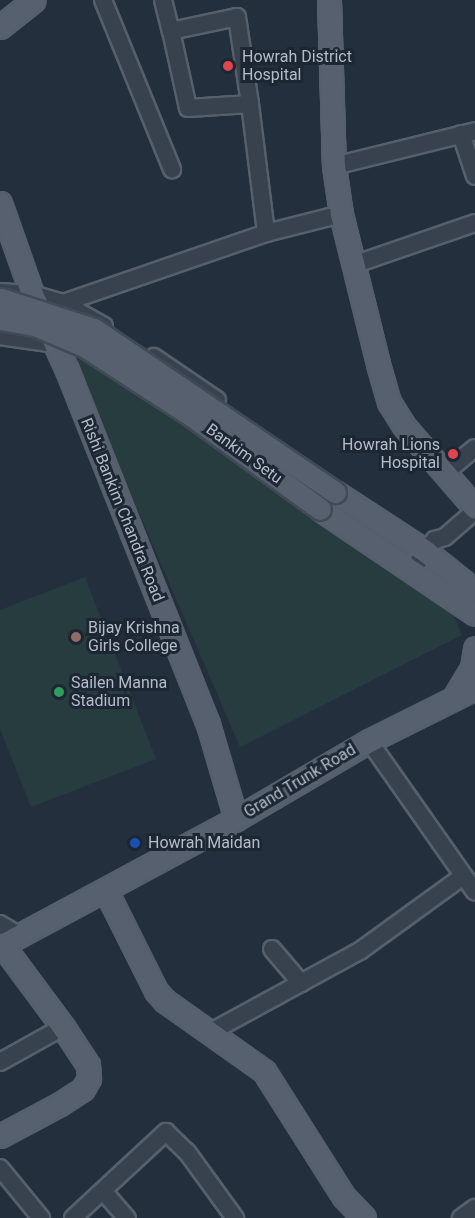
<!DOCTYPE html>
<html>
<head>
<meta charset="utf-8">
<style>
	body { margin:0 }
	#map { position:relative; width:475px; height:1218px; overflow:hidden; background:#242f3e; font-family:Roboto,sans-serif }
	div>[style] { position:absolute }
	.green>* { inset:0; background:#263c3f }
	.roads { filter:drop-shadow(2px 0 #565f6c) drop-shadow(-2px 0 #565f6c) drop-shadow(0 2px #565f6c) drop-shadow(0 -2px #565f6c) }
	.minor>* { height:16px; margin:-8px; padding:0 8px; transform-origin:8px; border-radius:8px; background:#38414e }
	.major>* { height:21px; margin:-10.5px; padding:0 10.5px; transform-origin:10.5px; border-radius:10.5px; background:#56606e }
	.bridges { filter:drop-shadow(2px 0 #414a57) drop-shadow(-2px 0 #414a57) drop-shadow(0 2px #414a57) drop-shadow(0 -2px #414a57) }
	.major-bridge>* { height:21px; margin:-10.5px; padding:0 10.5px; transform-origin:10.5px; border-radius:10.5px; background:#56606e }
	.dots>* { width:16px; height:16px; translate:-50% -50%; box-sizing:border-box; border:3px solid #1d2633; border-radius:50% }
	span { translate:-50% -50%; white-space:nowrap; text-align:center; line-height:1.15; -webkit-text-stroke:6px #1d2633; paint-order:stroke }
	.poi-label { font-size:16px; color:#b4bcc9 }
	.left { translate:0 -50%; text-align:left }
	.right { translate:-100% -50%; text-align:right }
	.street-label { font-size:16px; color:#b4bcc9 }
</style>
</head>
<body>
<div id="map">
	<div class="green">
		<div style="clip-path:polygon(67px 346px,449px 604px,462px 635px,240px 747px)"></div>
		<div style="clip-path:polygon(85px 577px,156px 759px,31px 807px,0 729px,0 610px)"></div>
	</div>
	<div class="roads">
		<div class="minor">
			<div style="left:103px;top:0;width:183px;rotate:67.8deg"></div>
			<div style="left:163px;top:0;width:32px;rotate:76deg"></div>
			<div style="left:250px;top:104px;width:62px;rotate:176.3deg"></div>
			<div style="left:188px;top:108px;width:79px;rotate:-102.4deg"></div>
			<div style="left:171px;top:31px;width:67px;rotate:-12deg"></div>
			<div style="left:237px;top:17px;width:88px;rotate:81.5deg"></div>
			<div style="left:250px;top:104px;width:130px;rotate:82.9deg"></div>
			<div style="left:461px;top:134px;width:44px;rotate:71.6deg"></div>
			<div style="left:334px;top:166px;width:145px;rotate:-13.9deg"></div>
			<div style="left:353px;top:265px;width:129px;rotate:-19deg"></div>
			<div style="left:0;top:292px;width:32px;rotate:4deg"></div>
			<div style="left:32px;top:294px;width:32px;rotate:16deg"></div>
			<div style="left:63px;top:303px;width:47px;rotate:29.3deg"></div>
			<div style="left:63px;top:303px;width:215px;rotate:-19deg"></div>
			<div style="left:266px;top:233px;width:77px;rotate:-14.2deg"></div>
			<div style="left:0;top:336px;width:56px;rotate:8.3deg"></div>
			<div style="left:55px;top:344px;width:8px;rotate:-83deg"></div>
			<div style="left:154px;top:357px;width:76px;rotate:34.3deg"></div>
			<div style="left:445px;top:473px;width:39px;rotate:-40deg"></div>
			<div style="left:412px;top:570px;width:38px;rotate:-53deg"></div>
			<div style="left:435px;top:540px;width:10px;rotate:-17deg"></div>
			<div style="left:445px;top:537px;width:40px;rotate:-41deg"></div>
			<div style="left:369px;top:741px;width:184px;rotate:54.9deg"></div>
			<div style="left:0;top:924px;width:23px;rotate:31deg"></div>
			<div style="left:272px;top:949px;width:45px;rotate:49.5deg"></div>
			<div style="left:209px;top:1033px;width:173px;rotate:-28.6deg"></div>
			<div style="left:361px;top:950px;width:125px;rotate:-35.9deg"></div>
			<div style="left:0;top:1062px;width:72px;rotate:-29.1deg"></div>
			<div style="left:0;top:1168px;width:65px;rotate:50.6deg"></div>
			<div style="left:104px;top:1192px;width:35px;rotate:49deg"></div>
			<div style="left:73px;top:1218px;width:127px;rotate:-42.8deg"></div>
			<div style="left:166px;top:1132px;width:29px;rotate:44deg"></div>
			<div style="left:187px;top:1152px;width:82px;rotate:54deg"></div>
			<div style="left:461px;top:1218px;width:17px;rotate:-36deg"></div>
		</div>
		<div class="major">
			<div style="left:329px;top:0;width:166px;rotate:88.3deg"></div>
			<div style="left:334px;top:166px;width:49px;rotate:81.7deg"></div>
			<div style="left:341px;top:214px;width:154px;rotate:76.1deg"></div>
			<div style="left:378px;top:364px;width:40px;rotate:74deg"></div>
			<div style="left:389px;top:402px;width:28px;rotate:58deg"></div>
			<div style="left:404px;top:426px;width:108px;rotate:49.1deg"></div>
			<div style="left:0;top:27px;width:43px;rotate:-38.5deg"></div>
			<div style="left:0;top:203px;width:96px;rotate:70.6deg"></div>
			<div style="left:32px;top:294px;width:84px;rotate:65.3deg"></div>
			<div style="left:67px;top:370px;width:381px;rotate:68.3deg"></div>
			<div style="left:208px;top:724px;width:99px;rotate:73.6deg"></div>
			<div style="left:335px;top:492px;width:108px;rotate:33.2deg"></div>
			<div style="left:425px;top:551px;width:64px;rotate:38.7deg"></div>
			<div style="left:320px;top:509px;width:187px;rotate:34.1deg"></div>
			<div style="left:454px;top:698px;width:35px;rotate:-59deg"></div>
			<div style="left:472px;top:668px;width:20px;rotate:-81deg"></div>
			<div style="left:106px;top:891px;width:112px;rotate:63.4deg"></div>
			<div style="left:156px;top:991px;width:13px;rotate:48deg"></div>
			<div style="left:165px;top:1001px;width:121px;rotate:35.3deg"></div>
			<div style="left:264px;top:1071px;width:149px;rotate:57.6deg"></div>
			<div style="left:344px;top:1197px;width:29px;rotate:46deg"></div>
			<div style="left:0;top:946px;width:268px;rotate:-28.3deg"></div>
			<div style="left:236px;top:819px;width:154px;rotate:-30.4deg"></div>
			<div style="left:369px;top:741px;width:119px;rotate:-26.6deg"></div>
			<div style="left:0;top:1136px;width:68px;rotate:-28.1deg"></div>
			<div style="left:60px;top:1104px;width:27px;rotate:-33deg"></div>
			<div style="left:83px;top:1089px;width:13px;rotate:-61deg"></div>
			<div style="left:89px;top:1078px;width:13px;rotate:-94deg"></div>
			<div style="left:88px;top:1065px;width:45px;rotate:-123.3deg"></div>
			<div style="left:63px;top:1027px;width:102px;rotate:-126.6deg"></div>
		</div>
	</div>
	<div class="bridges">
		<div class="major-bridge">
			<div style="left:1px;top:299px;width:98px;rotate:17.9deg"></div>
			<div style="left:94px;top:329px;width:291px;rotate:34.1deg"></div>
			<div style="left:0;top:319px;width:36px;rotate:10deg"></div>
			<div style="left:35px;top:325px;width:53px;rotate:23.2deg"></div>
			<div style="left:84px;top:346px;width:129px;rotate:32.9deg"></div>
			<div style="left:192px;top:416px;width:158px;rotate:36deg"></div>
		</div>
	</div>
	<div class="dots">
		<div style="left:228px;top:66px;background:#e0444e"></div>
		<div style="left:453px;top:454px;background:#e0444e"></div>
		<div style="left:76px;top:637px;background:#8d6e63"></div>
		<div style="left:59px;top:692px;background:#2e9e5b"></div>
		<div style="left:135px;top:843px;background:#1a4fb4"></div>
	</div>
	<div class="poi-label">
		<span class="left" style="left:242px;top:66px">Howrah District<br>Hospital</span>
		<span class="right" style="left:440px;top:454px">Howrah Lions<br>Hospital</span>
		<span class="left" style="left:88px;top:637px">Bijay Krishna<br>Girls College</span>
		<span class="left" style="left:71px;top:692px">Sailen Manna<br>Stadium</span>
		<span class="left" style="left:148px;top:843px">Howrah Maidan</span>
	</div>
	<div class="street-label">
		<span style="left:244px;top:454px;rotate:36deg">Bankim Setu</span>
		<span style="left:122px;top:510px;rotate:68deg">Rishi Bankim Chandra Road</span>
		<span style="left:300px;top:781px;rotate:-31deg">Grand Trunk Road</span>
	</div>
</div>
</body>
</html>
